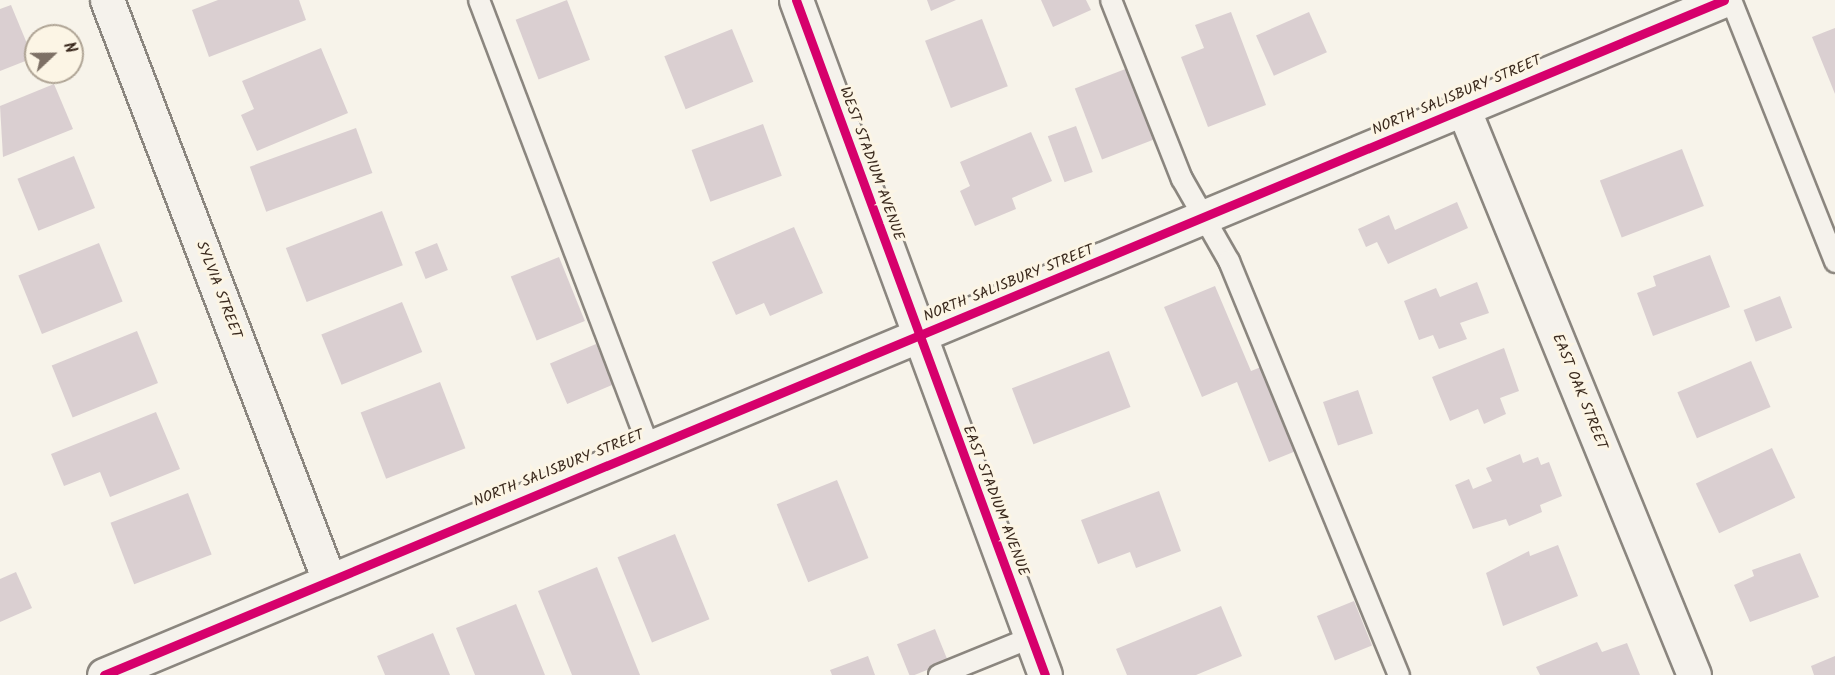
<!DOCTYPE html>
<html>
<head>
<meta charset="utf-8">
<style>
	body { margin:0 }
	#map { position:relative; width:1835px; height:675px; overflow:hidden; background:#f7f3ea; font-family:Kalam,sans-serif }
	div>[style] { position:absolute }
	.building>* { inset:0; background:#dacfd1; transform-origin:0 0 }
	.roads { filter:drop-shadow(2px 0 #8b867f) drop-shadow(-2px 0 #8b867f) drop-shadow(0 2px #8b867f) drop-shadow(0 -2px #8b867f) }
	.lane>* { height:20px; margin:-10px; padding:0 10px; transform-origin:10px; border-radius:10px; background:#f5f2ec }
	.street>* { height:33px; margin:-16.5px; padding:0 16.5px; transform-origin:16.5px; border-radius:16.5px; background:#f5f2ec }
	.secondary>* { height:33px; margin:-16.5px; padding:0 16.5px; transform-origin:16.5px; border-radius:16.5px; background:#f5f2ec }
	.cycleway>* { height:9px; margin:-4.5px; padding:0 4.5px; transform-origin:4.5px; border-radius:4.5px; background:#d6006c }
	span { translate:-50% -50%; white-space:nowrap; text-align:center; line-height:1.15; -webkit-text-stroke:6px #fcf5e5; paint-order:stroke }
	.street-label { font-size:15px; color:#3b2a1e }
	.north { position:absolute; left:24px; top:24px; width:60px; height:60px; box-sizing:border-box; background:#fcf5e5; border:2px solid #afa495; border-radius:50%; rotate:68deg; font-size:16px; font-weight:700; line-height:24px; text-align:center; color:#3b2a1e }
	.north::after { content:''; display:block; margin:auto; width:21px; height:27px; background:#7d7065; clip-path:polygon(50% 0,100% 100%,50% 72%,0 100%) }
</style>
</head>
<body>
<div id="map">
	<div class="building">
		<div style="clip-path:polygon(218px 0,299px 0,306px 20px,209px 57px,192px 10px)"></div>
		<div style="left:567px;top:0;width:64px;height:55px;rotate:69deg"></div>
		<div style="clip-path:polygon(927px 0,956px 0,931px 11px)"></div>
		<div style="clip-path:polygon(1041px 0,1086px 0,1091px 10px,1053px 27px)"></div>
		<div style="clip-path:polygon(11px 5px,33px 58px,0 71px,0 9px)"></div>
		<div style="clip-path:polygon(1231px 12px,1266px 105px,1208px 127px,1181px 57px,1204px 48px,1195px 25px)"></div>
		<div style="left:1309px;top:12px;width:44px;height:58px;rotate:66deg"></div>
		<div style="left:982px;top:19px;width:72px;height:61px;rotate:69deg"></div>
		<div style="clip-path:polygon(1835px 28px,1835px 94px,1812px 37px)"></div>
		<div style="left:732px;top:29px;width:57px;height:73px;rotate:68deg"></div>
		<div style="clip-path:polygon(321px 48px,348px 113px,257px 151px,241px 115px,254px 109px,242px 81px)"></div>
		<div style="left:1128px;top:68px;width:76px;height:57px;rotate:69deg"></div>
		<div style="clip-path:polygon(54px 84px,73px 129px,3px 157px,0 106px)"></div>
		<div style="left:763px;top:124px;width:55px;height:76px;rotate:70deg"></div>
		<div style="left:1076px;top:126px;width:49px;height:30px;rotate:70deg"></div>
		<div style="left:356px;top:128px;width:48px;height:113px;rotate:70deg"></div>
		<div style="clip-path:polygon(1031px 132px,1052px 181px,1012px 198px,1016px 209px,975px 226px,960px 191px,970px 186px,960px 162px)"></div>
		<div style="left:1682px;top:149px;width:61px;height:88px;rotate:69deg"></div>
		<div style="left:74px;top:156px;width:56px;height:61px;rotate:68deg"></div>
		<div style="clip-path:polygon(1457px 202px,1468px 228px,1388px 264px,1377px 242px,1366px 247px,1358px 229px,1389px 215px,1395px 230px)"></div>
		<div style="left:382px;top:211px;width:58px;height:103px;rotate:69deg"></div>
		<div style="clip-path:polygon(794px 227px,823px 293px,770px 316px,764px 303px,736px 315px,712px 262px)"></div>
		<div style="left:99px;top:243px;width:63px;height:87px;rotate:68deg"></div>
		<div style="left:437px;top:243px;width:29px;height:24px;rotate:68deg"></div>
		<div style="clip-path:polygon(1710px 255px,1730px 307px,1653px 336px,1637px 293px,1656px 286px,1653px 276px)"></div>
		<div style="left:559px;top:257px;width:69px;height:52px;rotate:68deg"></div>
		<div style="clip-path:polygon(1477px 282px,1489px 313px,1460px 323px,1467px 339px,1439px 349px,1433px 335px,1419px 340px,1404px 301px,1436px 288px,1440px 297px)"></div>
		<div style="clip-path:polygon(1215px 286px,1251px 371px,1261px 367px,1296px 451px,1269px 462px,1237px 382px,1202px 397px,1164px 307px)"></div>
		<div style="left:1780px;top:296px;width:34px;height:39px;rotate:69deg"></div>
		<div style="left:402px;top:302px;width:54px;height:87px;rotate:68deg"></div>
		<div style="left:137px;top:331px;width:56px;height:92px;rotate:68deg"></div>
		<div style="left:596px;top:344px;width:44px;height:50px;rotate:67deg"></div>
		<div style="clip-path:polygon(1504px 348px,1519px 391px,1500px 398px,1506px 414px,1484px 424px,1478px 409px,1450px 421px,1432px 377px)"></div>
		<div style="left:1109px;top:351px;width:60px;height:104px;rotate:69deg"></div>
		<div style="left:1751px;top:361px;width:50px;height:80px;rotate:67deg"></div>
		<div style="left:440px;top:382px;width:71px;height:85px;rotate:69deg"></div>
		<div style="left:1358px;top:390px;width:46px;height:37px;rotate:71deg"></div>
		<div style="clip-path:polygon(156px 412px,180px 469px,110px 497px,100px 472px,64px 486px,51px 454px)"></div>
		<div style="left:1772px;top:448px;width:55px;height:84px;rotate:65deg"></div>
		<div style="clip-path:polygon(1520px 454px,1523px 463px,1538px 457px,1541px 465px,1549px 462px,1562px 496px,1540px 505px,1542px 512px,1509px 526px,1506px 519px,1473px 529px,1455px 485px,1469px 479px,1473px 489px,1492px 481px,1486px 468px)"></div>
		<div style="left:837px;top:480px;width:84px;height:65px;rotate:68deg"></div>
		<div style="clip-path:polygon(1159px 491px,1181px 551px,1136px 568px,1130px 552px,1098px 564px,1081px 520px)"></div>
		<div style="left:188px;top:493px;width:66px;height:83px;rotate:69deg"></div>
		<div style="left:675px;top:534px;width:92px;height:62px;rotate:68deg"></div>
		<div style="clip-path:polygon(1558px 545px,1578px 596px,1503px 626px,1486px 573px,1529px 551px,1530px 556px)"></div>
		<div style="clip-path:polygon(1800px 553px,1819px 597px,1750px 622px,1734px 585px,1754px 576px,1752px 570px)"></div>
		<div style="clip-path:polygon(597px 567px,640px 675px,572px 675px,538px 591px)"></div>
		<div style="clip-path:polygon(16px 572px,32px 608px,0 622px,0 579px)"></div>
		<div style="left:1354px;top:601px;width:48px;height:40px;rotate:68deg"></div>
		<div style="clip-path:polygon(516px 604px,545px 675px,475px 675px,456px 628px)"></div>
		<div style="clip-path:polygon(1221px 606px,1242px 656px,1196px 675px,1127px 675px,1116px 649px)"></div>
		<div style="left:935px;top:629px;width:35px;height:41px;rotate:68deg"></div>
		<div style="clip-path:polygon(433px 633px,450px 675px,385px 675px,377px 656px)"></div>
		<div style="clip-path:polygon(1597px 642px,1602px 652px,1627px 643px,1640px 675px,1540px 675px,1536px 667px)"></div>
		<div style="clip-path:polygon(868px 656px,875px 675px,832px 675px,830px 670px)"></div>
		<div style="clip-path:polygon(1835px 656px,1835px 675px,1814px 675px,1811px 666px)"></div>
	</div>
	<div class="roads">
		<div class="lane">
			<div style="left:479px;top:0;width:479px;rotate:69.2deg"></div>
			<div style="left:1111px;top:0;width:193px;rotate:68.4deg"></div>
			<div style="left:1182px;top:179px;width:95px;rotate:60.2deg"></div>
			<div style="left:1229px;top:261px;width:448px;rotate:67.7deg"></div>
			<div style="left:1731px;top:0;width:282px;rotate:68.3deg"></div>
			<div style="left:939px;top:675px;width:98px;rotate:-22.1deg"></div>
		</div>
		<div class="street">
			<div style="left:107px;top:0;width:621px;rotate:69.06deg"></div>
			<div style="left:1463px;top:108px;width:612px;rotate:67.83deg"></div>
		</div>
		<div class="secondary">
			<div style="left:796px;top:0;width:719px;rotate:69.75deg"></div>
			<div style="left:104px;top:675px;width:1755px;rotate:-22.62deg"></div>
		</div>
	</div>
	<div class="cycleway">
		<div style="left:796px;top:0;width:719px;rotate:69.75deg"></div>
		<div style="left:104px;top:675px;width:1755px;rotate:-22.62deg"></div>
	</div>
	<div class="street-label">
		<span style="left:1457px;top:96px;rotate:-23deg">NORTH SALISBURY STREET</span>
		<span style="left:871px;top:164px;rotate:70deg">WEST STADIUM AVENUE</span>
		<span style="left:1009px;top:284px;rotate:-22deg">NORTH SALISBURY STREET</span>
		<span style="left:218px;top:290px;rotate:69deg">SYLVIA STREET</span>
		<span style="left:1579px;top:392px;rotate:68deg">EAST OAK STREET</span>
		<span style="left:559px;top:469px;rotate:-22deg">NORTH SALISBURY STREET</span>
		<span style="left:995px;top:501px;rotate:69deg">EAST STADIUM AVENUE</span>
	</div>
	<div class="north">N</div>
</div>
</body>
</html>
